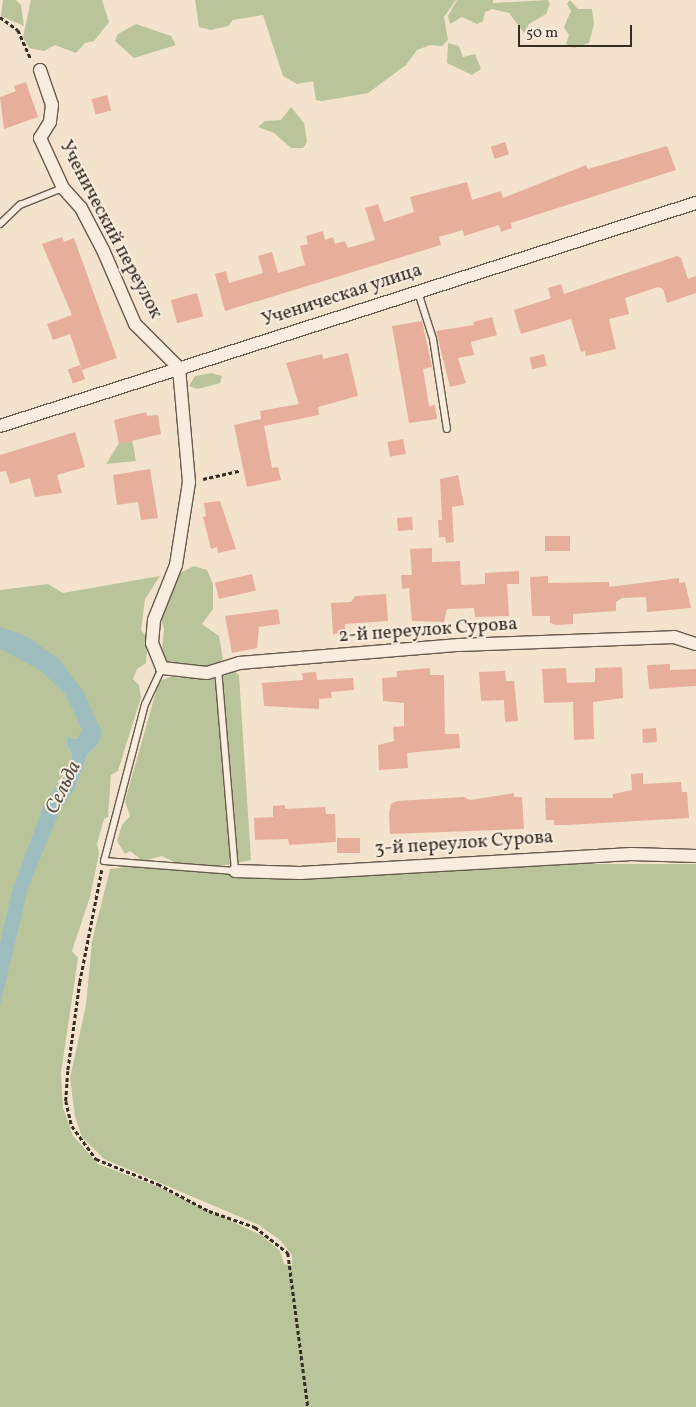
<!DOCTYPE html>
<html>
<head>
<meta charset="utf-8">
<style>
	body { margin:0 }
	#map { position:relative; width:696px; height:1407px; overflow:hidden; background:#f4e3cc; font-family:Vollkorn,serif }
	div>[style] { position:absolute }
	.green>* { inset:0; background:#b9c49a }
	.water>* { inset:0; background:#9ebdbf }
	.building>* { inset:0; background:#e7ae9c; transform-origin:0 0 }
	.path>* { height:2.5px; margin-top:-1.25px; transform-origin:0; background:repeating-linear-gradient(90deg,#362d23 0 4px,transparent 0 6.5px) }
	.roads { filter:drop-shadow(1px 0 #665a4d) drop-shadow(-1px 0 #665a4d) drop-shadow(0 1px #665a4d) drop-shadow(0 -1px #665a4d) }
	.lane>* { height:6px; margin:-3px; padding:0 3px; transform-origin:3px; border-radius:3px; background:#f8edde }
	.street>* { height:12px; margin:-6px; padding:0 6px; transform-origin:6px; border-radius:6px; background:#f8edde }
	span { translate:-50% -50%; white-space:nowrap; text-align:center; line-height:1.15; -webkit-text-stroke:4px #f8edde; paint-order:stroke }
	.street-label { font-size:19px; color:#362d23 }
	.water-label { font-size:20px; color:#50514a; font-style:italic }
	.scale { position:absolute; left:518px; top:25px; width:114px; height:22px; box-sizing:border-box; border:2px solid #362d23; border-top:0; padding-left:6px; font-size:15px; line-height:18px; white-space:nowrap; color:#362d23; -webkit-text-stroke:4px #f8edde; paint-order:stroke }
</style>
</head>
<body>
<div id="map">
	<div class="green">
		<div style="clip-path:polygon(3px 0,16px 0,21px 5px,24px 26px,1px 16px)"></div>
		<div style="clip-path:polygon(31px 0,102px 0,109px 22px,94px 41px,85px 43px,76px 53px,55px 45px,44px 51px,29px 48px,23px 37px)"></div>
		<div style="clip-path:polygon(195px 0,456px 0,444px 17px,448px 40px,442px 46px,430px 45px,417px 50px,406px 65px,368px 93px,322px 101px,316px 100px,313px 81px,297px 84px,283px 76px,263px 15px,233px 20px,228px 26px,211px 30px,199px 27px)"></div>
		<div style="clip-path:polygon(457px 0,493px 0,493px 3px,548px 0,550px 4px,546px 14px,529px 24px,524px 33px,509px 13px,492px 9px,485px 12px,483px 21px,477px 24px,462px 17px,450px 24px,448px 16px)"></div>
		<div style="clip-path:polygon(570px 0,578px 9px,592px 9px,594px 24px,589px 43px,574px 48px,566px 44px,569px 35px,564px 27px,571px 11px,567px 4px)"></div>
		<div style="clip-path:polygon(136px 24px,171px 36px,176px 45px,134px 58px,115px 41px,118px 34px)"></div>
		<div style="clip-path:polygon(448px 43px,459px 46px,463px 57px,475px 54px,481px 69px,472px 75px,447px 63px)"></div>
		<div style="clip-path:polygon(291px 107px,304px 123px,307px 142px,303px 148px,291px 148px,274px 133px,258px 127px,265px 121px,281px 120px)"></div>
		<div style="clip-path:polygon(212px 373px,222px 376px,220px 383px,198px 389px,189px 386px,195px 376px)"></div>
		<div style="clip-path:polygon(132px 439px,136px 461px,106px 464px,121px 440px)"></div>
		<div style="clip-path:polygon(194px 566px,207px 570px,213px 584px,213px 609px,202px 624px,219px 636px,223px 659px,213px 669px,168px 663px,162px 651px,164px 629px,159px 613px,180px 573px)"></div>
		<div style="clip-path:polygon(evenodd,160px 576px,145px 599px,141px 630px,148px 639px,146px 663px,137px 669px,133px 679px,139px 685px,141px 697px,118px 771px,111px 775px,108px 817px,104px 819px,97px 844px,99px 854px,90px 897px,72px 951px,78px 958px,61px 1073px,63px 1108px,73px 1136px,98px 1164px,156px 1186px,261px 1235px,280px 1251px,284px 1264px,292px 1265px,292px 1255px,280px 1240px,259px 1225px,104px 1159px,82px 1137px,75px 1117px,70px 1078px,86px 1005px,92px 941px,110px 869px,135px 866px,262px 877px,544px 864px,696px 864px,696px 1407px,0 1407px,0 590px,48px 584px,63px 593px,160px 576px,94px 719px,99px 726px,98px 744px,87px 755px,76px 787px,57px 782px,68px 771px,72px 754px,66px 744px,68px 737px,77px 739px,94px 719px)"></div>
		<div style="clip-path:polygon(235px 672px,239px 675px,251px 860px,221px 866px,176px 863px,162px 856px,143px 861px,130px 851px,125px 854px,117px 841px,122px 825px,130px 816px,125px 801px,159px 681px,170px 677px,214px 679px)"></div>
	</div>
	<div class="water">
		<div style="clip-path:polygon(0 627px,26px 636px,58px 658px,83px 691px,102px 732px,98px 744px,87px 755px,76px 787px,61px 808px,28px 888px,0 1006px,0 943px,13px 888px,45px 802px,68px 771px,72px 754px,66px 744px,68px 737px,77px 739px,82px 730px,66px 695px,40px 670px,0 649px)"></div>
	</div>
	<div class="building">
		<div style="clip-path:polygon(26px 82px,38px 117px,4px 129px,0 97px,16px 91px,14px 86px)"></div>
		<div style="left:107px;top:95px;width:16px;height:16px;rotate:75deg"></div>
		<div style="left:505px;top:142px;width:13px;height:15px;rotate:72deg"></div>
		<div style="clip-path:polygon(667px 146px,676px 170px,511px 223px,512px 228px,501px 232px,499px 225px,464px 236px,463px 230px,439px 237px,441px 245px,225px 311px,215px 274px,226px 271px,229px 283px,263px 273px,258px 256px,272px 252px,278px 273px,305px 265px,300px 246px,308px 244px,306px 236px,323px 231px,325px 240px,333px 237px,335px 244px,345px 241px,348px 248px,375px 240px,365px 208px,378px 204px,384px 222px,414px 212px,410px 197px,467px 182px,472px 200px,501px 191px,503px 198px,586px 165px,588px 169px)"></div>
		<div style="clip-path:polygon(62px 237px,64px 242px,74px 238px,117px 358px,82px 370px,70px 334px,53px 340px,47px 324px,72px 315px,42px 244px)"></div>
		<div style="clip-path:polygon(677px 256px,681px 258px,688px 279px,696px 276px,696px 293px,667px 303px,663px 289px,658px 287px,625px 298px,629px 314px,609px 319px,616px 349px,586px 356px,585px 351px,581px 352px,571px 319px,521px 334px,514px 310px,551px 298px,548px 288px,561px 284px,564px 294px)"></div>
		<div style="left:197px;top:293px;width:24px;height:27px;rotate:75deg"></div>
		<div style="clip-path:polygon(492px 317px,497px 335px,471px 342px,474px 355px,458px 358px,466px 383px,450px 387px,436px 331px,474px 325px,473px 322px)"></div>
		<div style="clip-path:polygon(422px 321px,432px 367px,423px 369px,429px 406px,435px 405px,437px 419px,409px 423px,392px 326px)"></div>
		<div style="clip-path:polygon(348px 353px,358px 396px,318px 407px,319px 415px,264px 426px,272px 468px,278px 467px,281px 480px,247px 487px,234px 425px,261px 419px,260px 411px,299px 404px,286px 363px,322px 354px,323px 359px)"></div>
		<div style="left:544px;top:354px;width:12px;height:15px;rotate:76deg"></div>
		<div style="left:80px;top:365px;width:15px;height:13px;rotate:70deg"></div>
		<div style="clip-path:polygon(146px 412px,147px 416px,158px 415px,161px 434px,119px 444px,114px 420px)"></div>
		<div style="clip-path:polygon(75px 432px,85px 467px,57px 475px,62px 493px,35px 497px,30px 478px,10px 484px,6px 471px,0 472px,0 455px)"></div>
		<div style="left:403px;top:439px;width:15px;height:16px;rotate:79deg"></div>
		<div style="clip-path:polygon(150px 469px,158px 518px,141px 520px,138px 502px,117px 505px,113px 475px)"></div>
		<div style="clip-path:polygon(458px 475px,464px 505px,452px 507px,454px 542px,446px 543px,445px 537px,439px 537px,438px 520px,442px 520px,440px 479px)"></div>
		<div style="clip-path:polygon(220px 501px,236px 549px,218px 553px,217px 547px,211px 549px,203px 517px,206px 516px,204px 503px)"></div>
		<div style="left:412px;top:517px;width:13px;height:15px;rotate:86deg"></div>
		<div style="left:570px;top:536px;width:15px;height:25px;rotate:90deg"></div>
		<div style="clip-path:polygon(432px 548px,432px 562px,460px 561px,461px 585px,485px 584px,485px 573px,519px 571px,519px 584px,507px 584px,509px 616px,475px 617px,474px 608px,447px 609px,444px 622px,412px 621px,409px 588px,402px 589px,401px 575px,412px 575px,410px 549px)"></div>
		<div style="left:252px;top:574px;width:17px;height:38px;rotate:77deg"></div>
		<div style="clip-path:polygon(548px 576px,548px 583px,609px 582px,609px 587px,679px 578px,679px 583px,685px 582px,691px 608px,647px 612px,646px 597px,622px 598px,616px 602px,616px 611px,573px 614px,573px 624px,557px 625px,550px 623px,550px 616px,532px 616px,530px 577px)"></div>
		<div style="clip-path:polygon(386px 594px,388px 621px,345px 624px,345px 633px,333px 634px,331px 603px,351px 602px,355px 596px)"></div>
		<div style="clip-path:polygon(278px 609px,280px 624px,259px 627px,257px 648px,232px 653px,225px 616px)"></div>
		<div style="clip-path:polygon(670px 664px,670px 670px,696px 669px,696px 686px,649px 689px,647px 665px)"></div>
		<div style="clip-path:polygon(622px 667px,623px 698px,593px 702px,594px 739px,574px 740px,573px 702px,544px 703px,542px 669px,566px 668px,567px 683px,595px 682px,595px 668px)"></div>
		<div style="clip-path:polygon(430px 668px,430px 675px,444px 675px,445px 734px,459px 734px,460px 748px,407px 753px,408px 768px,379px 770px,378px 745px,394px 741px,393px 727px,404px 726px,404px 703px,383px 701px,382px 678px,397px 677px,397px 671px)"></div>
		<div style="clip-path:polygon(505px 671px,506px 681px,514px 681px,518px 721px,505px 722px,504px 700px,481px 701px,479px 672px)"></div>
		<div style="clip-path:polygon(316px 672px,317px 680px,353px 678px,354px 690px,331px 692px,332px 698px,319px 699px,319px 709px,264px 706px,262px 683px,303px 680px,302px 673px)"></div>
		<div style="left:656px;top:728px;width:14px;height:14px;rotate:86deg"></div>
		<div style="clip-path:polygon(643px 773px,643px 784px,681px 782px,682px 792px,687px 792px,689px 818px,567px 825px,554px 825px,554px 820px,546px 820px,545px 798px,613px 798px,613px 794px,632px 790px,631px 774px)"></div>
		<div style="clip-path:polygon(514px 793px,514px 797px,522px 797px,524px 829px,390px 834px,389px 813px,391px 804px,397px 801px,464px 797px,470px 800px)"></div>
		<div style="clip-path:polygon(285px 805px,285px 809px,325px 807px,326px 814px,335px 814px,336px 842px,289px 845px,288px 839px,255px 840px,254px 818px,273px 817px,273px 806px)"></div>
		<div style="left:360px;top:838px;width:15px;height:23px;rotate:90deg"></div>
	</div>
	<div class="path">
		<div style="left:0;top:17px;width:22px;rotate:36deg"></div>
		<div style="left:18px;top:30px;width:32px;rotate:66deg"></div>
		<div style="left:203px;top:479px;width:37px;rotate:-13deg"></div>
		<div style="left:102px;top:870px;width:114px;rotate:101.1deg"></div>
		<div style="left:80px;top:982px;width:90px;rotate:97.7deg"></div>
		<div style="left:68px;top:1071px;width:30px;rotate:94deg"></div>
		<div style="left:66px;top:1101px;width:26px;rotate:77deg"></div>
		<div style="left:72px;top:1126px;width:41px;rotate:54deg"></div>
		<div style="left:96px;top:1159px;width:67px;rotate:22deg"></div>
		<div style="left:158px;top:1184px;width:58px;rotate:27.9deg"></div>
		<div style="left:209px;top:1211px;width:49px;rotate:19.2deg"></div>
		<div style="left:255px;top:1227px;width:42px;rotate:38.2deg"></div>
		<div style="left:288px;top:1253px;width:155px;rotate:82.6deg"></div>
	</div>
	<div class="roads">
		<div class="lane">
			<div style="left:0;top:224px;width:28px;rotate:-44deg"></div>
			<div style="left:20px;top:205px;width:46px;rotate:-21.6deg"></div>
			<div style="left:418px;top:292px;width:49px;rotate:72.3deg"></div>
			<div style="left:433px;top:339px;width:91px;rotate:81.2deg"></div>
			<div style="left:162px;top:668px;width:40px;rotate:115deg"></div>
			<div style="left:145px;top:704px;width:162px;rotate:104.6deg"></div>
			<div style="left:104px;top:861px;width:131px;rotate:4.4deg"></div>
			<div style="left:235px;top:871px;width:203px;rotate:-94.8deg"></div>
		</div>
		<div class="street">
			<div style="left:40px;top:70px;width:37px;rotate:71deg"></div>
			<div style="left:52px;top:105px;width:17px;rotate:97deg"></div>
			<div style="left:50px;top:122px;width:19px;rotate:122deg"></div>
			<div style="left:40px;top:138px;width:55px;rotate:65.3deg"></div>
			<div style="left:63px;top:188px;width:27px;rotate:48deg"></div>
			<div style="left:81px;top:208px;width:47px;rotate:62.4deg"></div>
			<div style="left:103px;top:250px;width:81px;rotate:66.6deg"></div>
			<div style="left:135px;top:324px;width:62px;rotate:45deg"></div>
			<div style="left:179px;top:368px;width:114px;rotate:85deg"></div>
			<div style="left:189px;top:482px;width:84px;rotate:98.9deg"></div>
			<div style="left:176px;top:565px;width:59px;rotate:111.8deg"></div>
			<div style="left:154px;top:620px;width:23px;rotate:95deg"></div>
			<div style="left:152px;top:643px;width:27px;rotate:68deg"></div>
			<div style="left:162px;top:668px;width:45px;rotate:6.3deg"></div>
			<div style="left:207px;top:673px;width:34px;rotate:-17deg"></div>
			<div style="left:239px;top:663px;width:221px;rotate:-4.7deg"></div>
			<div style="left:459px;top:645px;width:215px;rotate:-2.1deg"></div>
			<div style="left:674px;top:637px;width:23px;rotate:18deg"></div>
			<div style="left:0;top:426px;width:731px;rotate:-17.77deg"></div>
			<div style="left:235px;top:871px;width:65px;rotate:1.8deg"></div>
			<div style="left:300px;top:873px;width:332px;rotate:-3.3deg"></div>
			<div style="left:631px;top:854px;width:65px;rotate:1.8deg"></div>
		</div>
	</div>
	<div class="street-label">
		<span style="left:110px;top:230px;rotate:62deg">Ученический переулок</span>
		<span style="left:342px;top:296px;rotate:-18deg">Ученическая улица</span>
		<span style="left:428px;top:631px;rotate:-4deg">2-й переулок Сурова</span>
		<span style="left:464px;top:844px;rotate:-4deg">3-й переулок Сурова</span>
	</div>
	<div class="water-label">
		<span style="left:64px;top:788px;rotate:-64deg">Сельда</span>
	</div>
	<div class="scale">50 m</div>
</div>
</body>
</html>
